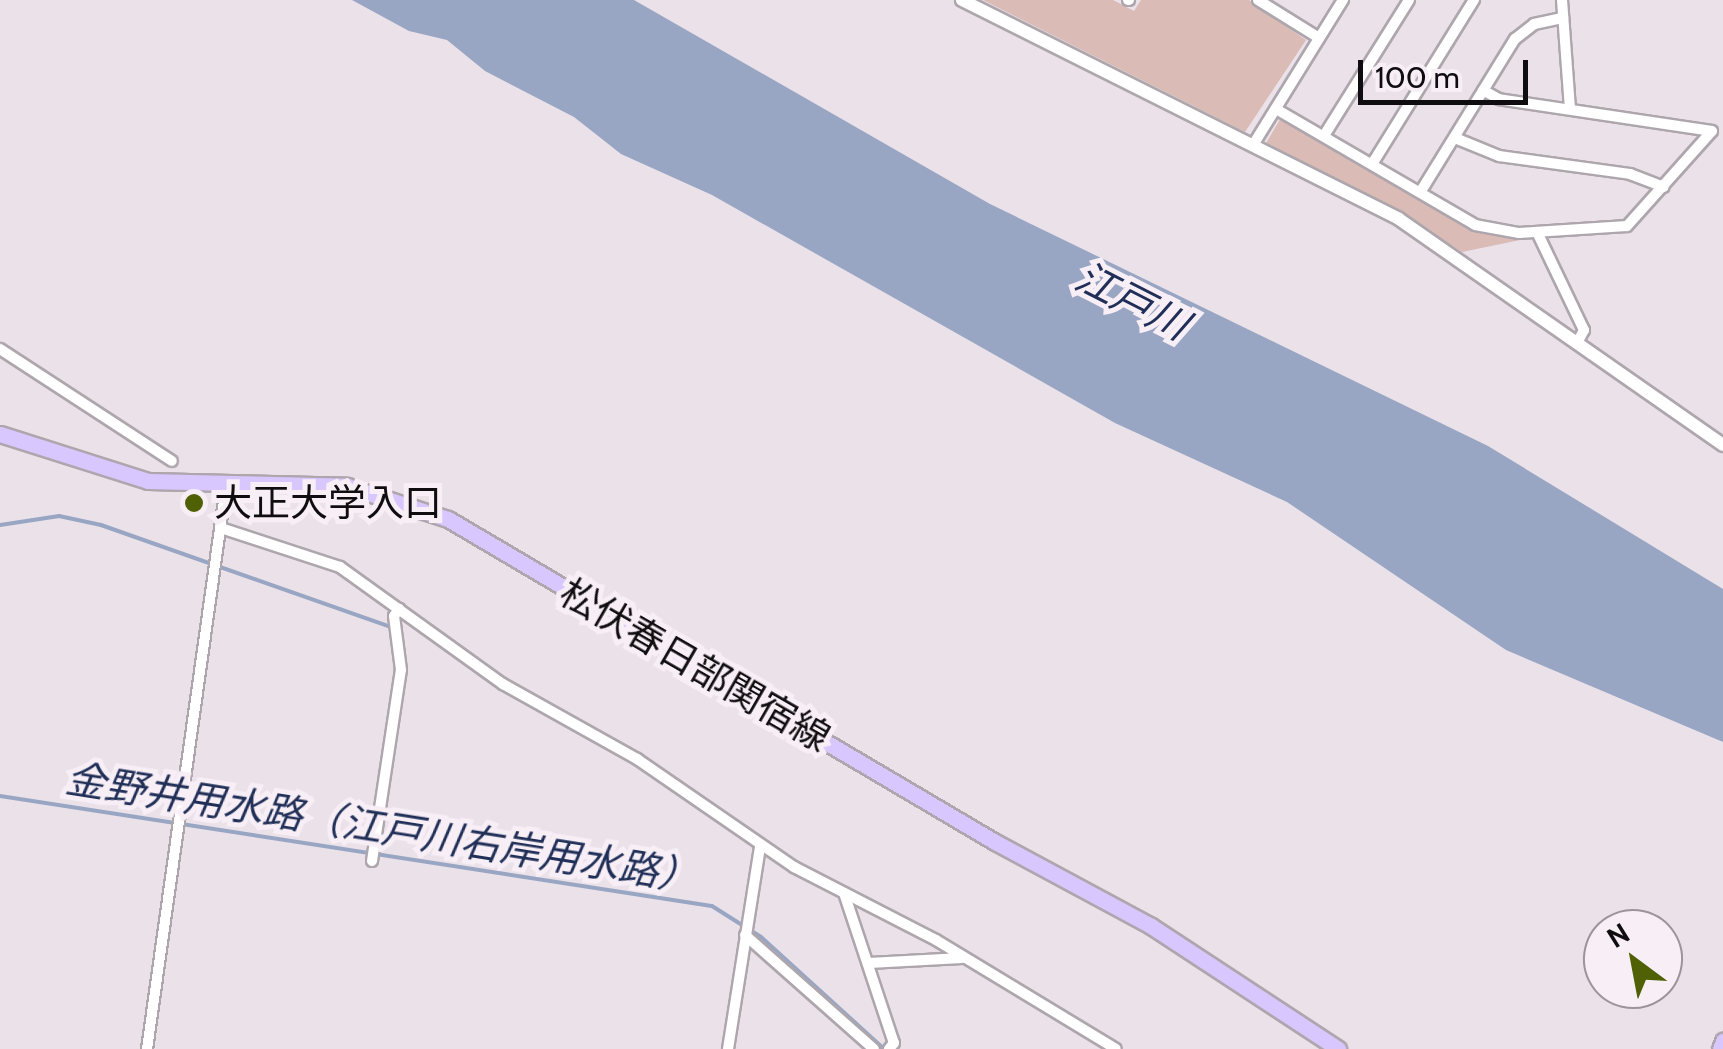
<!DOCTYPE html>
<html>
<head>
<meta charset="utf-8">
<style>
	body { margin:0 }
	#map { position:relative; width:1723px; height:1049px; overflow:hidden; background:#eae1e9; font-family:Cabin,"Noto Sans JP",sans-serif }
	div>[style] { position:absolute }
	.green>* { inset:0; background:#dabbb5 }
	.water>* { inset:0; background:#99a6c3 }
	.stream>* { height:4px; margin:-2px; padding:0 2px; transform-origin:2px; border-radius:2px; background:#99a6c3 }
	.roads { filter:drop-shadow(2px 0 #aea6ad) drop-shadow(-2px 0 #aea6ad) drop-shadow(0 2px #aea6ad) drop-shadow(0 -2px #aea6ad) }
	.minor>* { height:10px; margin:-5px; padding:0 5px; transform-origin:5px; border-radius:5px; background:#fff }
	.tertiary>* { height:12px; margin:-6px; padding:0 6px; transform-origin:6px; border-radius:6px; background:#fff }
	.primary>* { height:15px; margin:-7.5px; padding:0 7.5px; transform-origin:7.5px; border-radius:7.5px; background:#d8c7fe }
	.dots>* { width:28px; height:28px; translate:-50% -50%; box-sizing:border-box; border:5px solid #f7eef6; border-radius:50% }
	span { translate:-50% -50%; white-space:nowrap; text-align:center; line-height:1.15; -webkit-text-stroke:10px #f7eef6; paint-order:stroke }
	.poi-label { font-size:38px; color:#100d10 }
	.left { translate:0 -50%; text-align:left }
	.street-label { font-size:38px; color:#100d10 }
	.water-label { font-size:40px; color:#202f57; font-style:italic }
	.north { position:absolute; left:1583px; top:909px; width:100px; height:100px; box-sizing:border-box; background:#f7eef6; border:2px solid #9b949a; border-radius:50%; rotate:328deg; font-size:28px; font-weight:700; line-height:40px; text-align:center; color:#100d10 }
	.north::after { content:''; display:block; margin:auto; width:35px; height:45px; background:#506004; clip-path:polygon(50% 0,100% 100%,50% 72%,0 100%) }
	.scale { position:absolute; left:1358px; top:60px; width:170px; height:45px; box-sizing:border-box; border:5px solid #100d10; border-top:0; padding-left:12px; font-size:30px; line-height:35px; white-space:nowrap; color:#100d10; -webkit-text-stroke:8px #f7eef6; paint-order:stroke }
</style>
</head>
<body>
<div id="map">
	<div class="green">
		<div style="clip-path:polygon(983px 0,1113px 0,1134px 11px,1141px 0,1249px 0,1306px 40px,1245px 132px)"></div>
		<div style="clip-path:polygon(1282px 116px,1472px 229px,1525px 239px,1462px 252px,1379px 200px,1266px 143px)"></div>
	</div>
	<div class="water">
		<div style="clip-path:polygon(352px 0,634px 0,990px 204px,1488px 446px,1723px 589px,1723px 742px,1506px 650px,1287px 502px,1115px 423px,712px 195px,621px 154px,574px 117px,485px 71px,447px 40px,409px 31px)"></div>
	</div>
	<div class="stream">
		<div style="left:0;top:525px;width:60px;rotate:-8.7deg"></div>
		<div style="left:59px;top:516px;width:43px;rotate:12.1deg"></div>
		<div style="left:101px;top:525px;width:316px;rotate:19.4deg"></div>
		<div style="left:399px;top:630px;width:39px;rotate:80deg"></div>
		<div style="left:406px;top:668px;width:181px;rotate:98.6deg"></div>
		<div style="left:0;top:796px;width:720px;rotate:8.78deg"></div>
		<div style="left:712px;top:906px;width:58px;rotate:32.3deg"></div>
		<div style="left:761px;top:937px;width:166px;rotate:42.3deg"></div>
	</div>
	<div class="roads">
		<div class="minor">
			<div style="left:1128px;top:0;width:1px"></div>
			<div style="left:1258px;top:0;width:72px;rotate:31.9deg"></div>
			<div style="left:1562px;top:0;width:109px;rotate:85.8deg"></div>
			<div style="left:1276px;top:109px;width:230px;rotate:30.2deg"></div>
			<div style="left:1475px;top:225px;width:45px;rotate:10.3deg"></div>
			<div style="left:1519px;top:233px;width:108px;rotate:-3.7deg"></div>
			<div style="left:1627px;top:226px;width:127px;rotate:-48.2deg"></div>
			<div style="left:1712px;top:131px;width:215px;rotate:-171.5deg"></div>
			<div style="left:1499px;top:99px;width:18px;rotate:-151deg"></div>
			<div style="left:1325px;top:134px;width:158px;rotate:-57.9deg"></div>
			<div style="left:1455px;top:138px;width:48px;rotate:22.2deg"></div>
			<div style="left:1499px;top:156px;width:132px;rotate:7.8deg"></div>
			<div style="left:1630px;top:174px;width:36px;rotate:21deg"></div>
			<div style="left:1253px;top:145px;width:171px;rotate:-58.2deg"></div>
			<div style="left:1374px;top:161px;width:190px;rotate:-58.2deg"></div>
			<div style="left:1421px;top:191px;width:179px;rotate:-58.3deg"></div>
			<div style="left:1515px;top:39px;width:24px;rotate:-38deg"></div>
			<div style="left:1534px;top:24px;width:30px;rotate:-12deg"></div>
			<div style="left:1537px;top:232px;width:109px;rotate:64.4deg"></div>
			<div style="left:1584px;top:330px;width:15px;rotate:118deg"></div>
			<div style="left:0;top:349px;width:205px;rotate:33.1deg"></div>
			<div style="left:221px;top:528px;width:125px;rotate:18.1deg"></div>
			<div style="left:340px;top:567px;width:201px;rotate:35.7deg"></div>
			<div style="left:503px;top:684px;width:154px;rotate:29.2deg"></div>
			<div style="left:637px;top:759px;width:191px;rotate:34.5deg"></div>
			<div style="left:794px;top:867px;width:160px;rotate:27.2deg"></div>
			<div style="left:936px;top:940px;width:210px;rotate:31.2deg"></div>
			<div style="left:372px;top:861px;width:193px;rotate:-81.4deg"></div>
			<div style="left:401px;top:670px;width:54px;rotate:-97.4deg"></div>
			<div style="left:394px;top:616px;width:9px;rotate:-54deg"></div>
			<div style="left:844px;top:893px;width:158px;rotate:71.6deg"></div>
			<div style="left:894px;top:1043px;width:8px;rotate:130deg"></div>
			<div style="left:745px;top:935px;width:172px;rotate:41.5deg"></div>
			<div style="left:869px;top:963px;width:93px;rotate:-3.1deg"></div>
			<div style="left:147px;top:1049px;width:569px;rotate:-82.01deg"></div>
			<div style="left:728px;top:1049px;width:206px;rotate:-81deg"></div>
		</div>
		<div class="tertiary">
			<div style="left:962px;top:0;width:489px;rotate:26.6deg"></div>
			<div style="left:1399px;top:219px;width:395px;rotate:34.9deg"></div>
		</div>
		<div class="primary">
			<div style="left:0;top:434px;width:155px;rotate:17.6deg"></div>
			<div style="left:148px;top:481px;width:199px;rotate:1.4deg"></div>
			<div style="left:347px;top:486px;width:106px;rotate:18.1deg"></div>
			<div style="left:448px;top:519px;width:635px;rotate:30.56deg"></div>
			<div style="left:995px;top:842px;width:177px;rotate:28.3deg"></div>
			<div style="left:1151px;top:926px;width:224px;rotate:33.3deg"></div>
			<div style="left:1720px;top:1049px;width:9px;rotate:-69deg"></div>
		</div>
	</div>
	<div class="dots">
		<div style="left:194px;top:503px;background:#506004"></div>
	</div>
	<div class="poi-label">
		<span class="left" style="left:214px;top:503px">大正大学入口</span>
	</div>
	<div class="street-label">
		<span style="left:695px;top:665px;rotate:30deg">松伏春日部関宿線</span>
	</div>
	<div class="water-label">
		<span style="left:1132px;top:301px;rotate:27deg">江戸川</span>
		<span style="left:382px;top:828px;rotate:9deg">金野井用水路（江戸川右岸用水路）</span>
	</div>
	<div class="north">N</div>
	<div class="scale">100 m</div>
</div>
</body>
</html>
